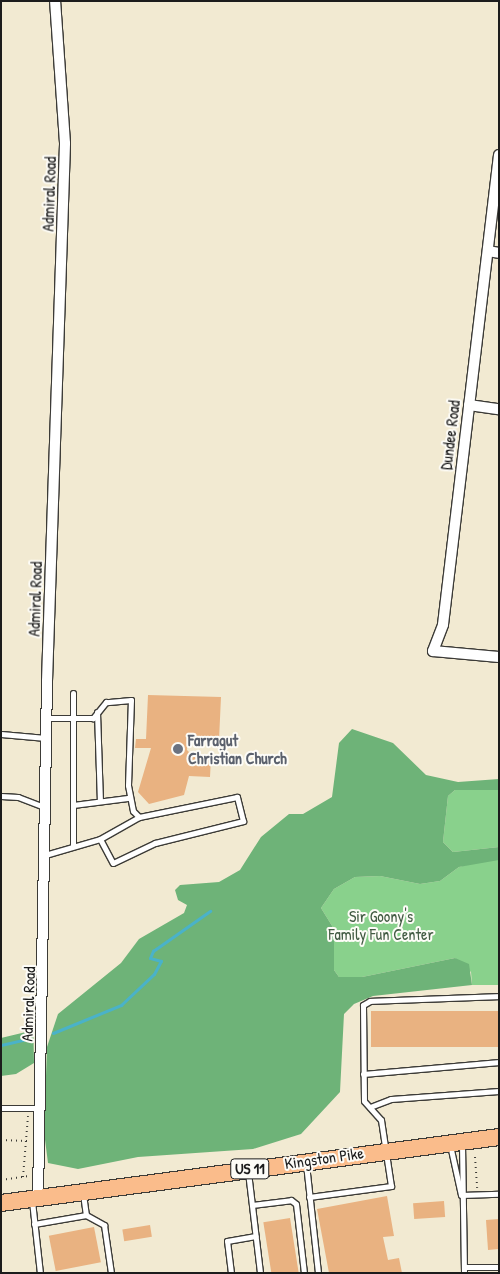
<!DOCTYPE html>
<html>
<head>
<meta charset="utf-8">
<style>
	body { margin:0 }
	#map { position:relative; width:500px; height:1274px; overflow:hidden; background:#f2ead2; font-family:"Patrick Hand",sans-serif }
	div>[style] { position:absolute }
	.green>* { inset:0; background:#89d18c }
	.forest>* { inset:0; background:#6eb378 }
	.stream>* { height:3px; margin:-1.5px; padding:0 1.5px; transform-origin:1.5px; border-radius:1.5px; background:#4ab2c9 }
	.building>* { inset:0; background:#e9b281; transform-origin:0 0 }
	.path>* { height:2px; margin-top:-1px; transform-origin:0; background:repeating-linear-gradient(90deg,#3c3b37 0 1px,transparent 0 5px) }
	.roads { filter:drop-shadow(1px 0 #3c3b37) drop-shadow(-1px 0 #3c3b37) drop-shadow(0 1px #3c3b37) drop-shadow(0 -1px #3c3b37) }
	.lane>* { height:5px; margin:-2.5px; padding:0 2.5px; transform-origin:2.5px; border-radius:2.5px; background:#fff }
	.street>* { height:10px; margin:-5px; padding:0 5px; transform-origin:5px; border-radius:5px; background:#fff }
	.primary>* { height:16px; margin:-8px; padding:0 8px; transform-origin:8px; border-radius:8px; background:#fabc8b }
	.dots>* { width:14px; height:14px; translate:-50% -50%; box-sizing:border-box; border:2px solid #fdfcf7; border-radius:50% }
	span { translate:-50% -50%; white-space:nowrap; text-align:center; line-height:1.15; -webkit-text-stroke:4px #fdfcf7; paint-order:stroke }
	.shield-label span { padding:1px 4px; background:#fdfcf7; border:1px solid; border-radius:4px; -webkit-text-stroke-width:0 }
	.shield-label { font-size:15px; color:#1c1c1c; font-weight:700 }
	.street-label { font-size:16px; color:#1c1c1c }
	.worship-label { font-size:16px; color:#5b616d; font-weight:700 }
	.left { translate:0 -50%; text-align:left }
	.park-label { font-size:16px; color:#425b43 }
	.frame { position:absolute; inset:0; border:2px solid #1c1c1c; pointer-events:none }
</style>
</head>
<body>
<div id="map">
	<div class="green">
		<div style="clip-path:polygon(455px 790px,499px 790px,499px 847px,453px 852px,443px 842px,448px 796px)"></div>
		<div style="clip-path:polygon(487px 859px,499px 860px,499px 985px,472px 985px,471px 972px,455px 958px,362px 977px,339px 977px,334px 970px,334px 929px,321px 908px,334px 889px,355px 877px,380px 876px,420px 884px,440px 881px,459px 867px)"></div>
	</div>
	<div class="forest">
		<div style="clip-path:polygon(352px 729px,393px 743px,426px 775px,458px 782px,499px 779px,499px 790px,455px 790px,448px 796px,443px 842px,453px 852px,499px 847px,499px 860px,459px 867px,440px 881px,420px 884px,380px 876px,355px 877px,334px 889px,321px 908px,334px 929px,334px 970px,339px 977px,362px 977px,455px 958px,469px 964px,472px 985px,373px 996px,354px 1004px,344px 1014px,340px 1092px,301px 1134px,253px 1149px,138px 1157px,78px 1169px,48px 1163px,44px 1132px,47px 1047px,58px 1014px,121px 963px,139px 939px,184px 913px,187px 905px,178px 900px,175px 890px,180px 885px,219px 882px,240px 870px,261px 837px,289px 814px,303px 814px,332px 797px,339px 743px)"></div>
		<div style="clip-path:polygon(33px 1016px,34px 1063px,16px 1074px,1px 1076px,1px 1038px,26px 1032px)"></div>
	</div>
	<div class="stream">
		<div style="left:53px;top:1033px;width:74px;rotate:-22.4deg"></div>
		<div style="left:121px;top:1005px;width:45px;rotate:-43.2deg"></div>
		<div style="left:154px;top:974px;width:15px;rotate:-62deg"></div>
		<div style="left:161px;top:961px;width:11px;rotate:-165deg"></div>
		<div style="left:150px;top:958px;width:8px;rotate:-67deg"></div>
		<div style="left:153px;top:951px;width:70px;rotate:-35.1deg"></div>
		<div style="left:1px;top:1045px;width:26px;rotate:-13deg"></div>
	</div>
	<div class="building">
		<div style="clip-path:polygon(148px 695px,221px 697px,219px 740px,188px 738px,187px 750px,194px 757px,211px 758px,210px 777px,189px 776px,184px 795px,149px 804px,138px 792px,151px 748px,135px 748px,136px 739px,146px 739px)"></div>
		<div style="left:499px;top:1011px;width:36px;height:128px;rotate:90deg"></div>
		<div style="clip-path:polygon(387px 1196px,394px 1236px,383px 1237px,388px 1260px,399px 1258px,402px 1273px,329px 1273px,317px 1209px)"></div>
		<div style="left:444px;top:1201px;width:16px;height:31px;rotate:86deg"></div>
		<div style="left:290px;top:1218px;width:56px;height:27px;rotate:81deg"></div>
		<div style="clip-path:polygon(499px 1219px,499px 1249px,488px 1250px,486px 1220px)"></div>
		<div style="left:150px;top:1225px;width:12px;height:28px;rotate:81deg"></div>
		<div style="left:94px;top:1227px;width:36px;height:46px;rotate:79deg"></div>
	</div>
	<div class="path">
		<div style="left:1px;top:1140px;width:26px;rotate:2deg"></div>
		<div style="left:475px;top:1157px;width:31px;rotate:86deg"></div>
		<div style="left:23px;top:1177px;width:61px;rotate:-85.3deg"></div>
		<div style="left:1px;top:1180px;width:28px;rotate:-8deg"></div>
	</div>
	<div class="roads">
		<div class="lane">
			<div style="left:73px;top:693px;width:153px;rotate:90deg"></div>
			<div style="left:97px;top:712px;width:89px;rotate:88.1deg"></div>
			<div style="left:1px;top:734px;width:45px;rotate:5.1deg"></div>
			<div style="left:1px;top:796px;width:17px;rotate:3deg"></div>
			<div style="left:18px;top:797px;width:30px;rotate:21deg"></div>
			<div style="left:73px;top:805px;width:55px;rotate:-7.3deg"></div>
			<div style="left:100px;top:839px;width:45px;rotate:-29.4deg"></div>
			<div style="left:45px;top:855px;width:57px;rotate:-16.2deg"></div>
			<div style="left:100px;top:839px;width:27px;rotate:62deg"></div>
			<div style="left:113px;top:863px;width:47px;rotate:-25.5deg"></div>
			<div style="left:155px;top:843px;width:91px;rotate:-14deg"></div>
			<div style="left:243px;top:821px;width:25px;rotate:-104deg"></div>
			<div style="left:237px;top:797px;width:100px;rotate:168.5deg"></div>
			<div style="left:139px;top:817px;width:8px;rotate:-135deg"></div>
			<div style="left:133px;top:811px;width:26px;rotate:-101deg"></div>
			<div style="left:128px;top:785px;width:85px;rotate:-88deg"></div>
			<div style="left:131px;top:700px;width:25px;rotate:175deg"></div>
			<div style="left:106px;top:702px;width:21px;rotate:129deg"></div>
			<div style="left:93px;top:718px;width:46px;rotate:180deg"></div>
			<div style="left:363px;top:1074px;width:137px;rotate:-5deg"></div>
			<div style="left:370px;top:1107px;width:22px;rotate:-21deg"></div>
			<div style="left:391px;top:1099px;width:108px;rotate:-4.2deg"></div>
			<div style="left:1px;top:1108px;width:38px"></div>
			<div style="left:462px;top:1144px;width:129px;rotate:89.1deg"></div>
			<div style="left:450px;top:1145px;width:51px;rotate:77.6deg"></div>
			<div style="left:306px;top:1164px;width:110px;rotate:83.7deg"></div>
			<div style="left:248px;top:1172px;width:102px;rotate:83.2deg"></div>
			<div style="left:83px;top:1194px;width:21px;rotate:82deg"></div>
			<div style="left:461px;top:1195px;width:38px;rotate:-2deg"></div>
			<div style="left:309px;top:1197px;width:83px;rotate:-7.6deg"></div>
			<div style="left:391px;top:1186px;width:67px;rotate:-98.6deg"></div>
			<div style="left:381px;top:1120px;width:25px;rotate:-132deg"></div>
			<div style="left:364px;top:1101px;width:96px;rotate:-90.6deg"></div>
			<div style="left:363px;top:1005px;width:8px;rotate:-30deg"></div>
			<div style="left:370px;top:1001px;width:129px;rotate:-2.2deg"></div>
			<div style="left:32px;top:1201px;width:72px;rotate:83.7deg"></div>
			<div style="left:252px;top:1205px;width:39px;rotate:-7deg"></div>
			<div style="left:291px;top:1200px;width:6px;rotate:39deg"></div>
			<div style="left:296px;top:1204px;width:69px;rotate:83.4deg"></div>
			<div style="left:34px;top:1224px;width:53px;rotate:-9.8deg"></div>
			<div style="left:86px;top:1215px;width:21px;rotate:29deg"></div>
			<div style="left:104px;top:1225px;width:49px;rotate:81.7deg"></div>
			<div style="left:464px;top:1267px;width:35px"></div>
			<div style="left:231px;top:1273px;width:32px;rotate:-97deg"></div>
			<div style="left:227px;top:1241px;width:29px;rotate:-10deg"></div>
		</div>
		<div class="street">
			<div style="left:499px;top:155px;width:473px;rotate:96.8deg"></div>
			<div style="left:443px;top:625px;width:28px;rotate:111deg"></div>
			<div style="left:433px;top:651px;width:66px;rotate:5.2deg"></div>
			<div style="left:488px;top:251px;width:11px;rotate:10deg"></div>
			<div style="left:469px;top:405px;width:30px;rotate:8deg"></div>
			<div style="left:38px;top:1197px;width:516px;rotate:-89deg"></div>
			<div style="left:47px;top:681px;width:538px;rotate:-88.08deg"></div>
			<div style="left:65px;top:143px;width:142px;rotate:-94deg"></div>
		</div>
		<div class="primary">
			<div style="left:1px;top:1203px;width:502px;rotate:-7.55deg"></div>
		</div>
	</div>
	<div class="dots">
		<div style="left:178px;top:749px;background:#6b7280"></div>
	</div>
	<div class="shield-label">
		<span style="left:250px;top:1169px">US 11</span>
	</div>
	<div class="street-label">
		<span style="left:49px;top:194px;rotate:-88deg">Admiral Road</span>
		<span style="left:450px;top:435px;rotate:-83deg">Dundee Road</span>
		<span style="left:35px;top:599px;rotate:-88deg">Admiral Road</span>
		<span style="left:28px;top:1004px;rotate:-88deg">Admiral Road</span>
		<span style="left:324px;top:1158px;rotate:-8deg">Kingston Pike</span>
	</div>
	<div class="worship-label">
		<span class="left" style="left:188px;top:749px">Farragut<br>Christian Church</span>
	</div>
	<div class="park-label">
		<span style="left:381px;top:925px">Sir Goony's<br>Family Fun Center</span>
	</div>
	<div class="frame"></div>
</div>
</body>
</html>
